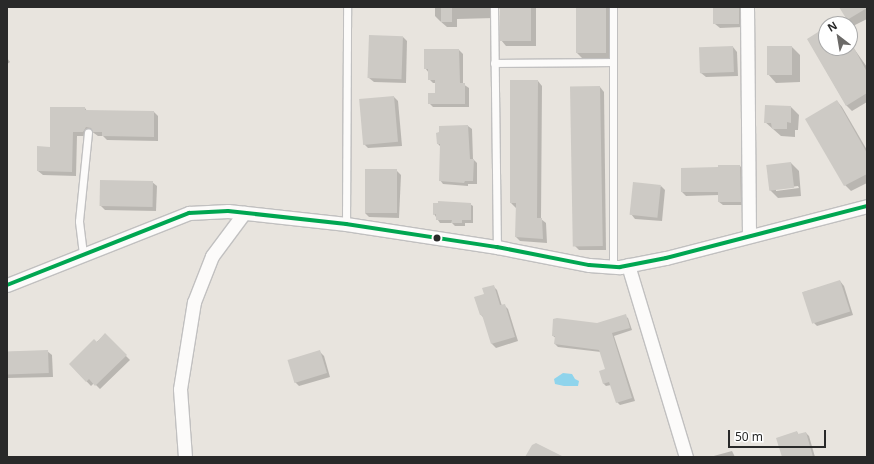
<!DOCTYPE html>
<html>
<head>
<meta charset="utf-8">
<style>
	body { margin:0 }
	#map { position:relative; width:874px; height:464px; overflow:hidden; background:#e8e4de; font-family:"Noto Sans",sans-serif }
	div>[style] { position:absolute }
	.water>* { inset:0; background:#8fd4ec }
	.shadow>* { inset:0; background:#0003; transform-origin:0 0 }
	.building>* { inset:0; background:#cdcac5; transform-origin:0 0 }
	.roads { filter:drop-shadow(1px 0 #c1c0c0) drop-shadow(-1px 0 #c1c0c0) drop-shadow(0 1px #c1c0c0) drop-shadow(0 -1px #c1c0c0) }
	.lane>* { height:7px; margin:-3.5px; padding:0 3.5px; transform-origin:3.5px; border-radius:3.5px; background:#fcfbfa }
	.street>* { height:13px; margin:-6.5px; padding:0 6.5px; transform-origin:6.5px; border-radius:6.5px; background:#fcfbfa }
	.bus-1>* { height:4px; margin:-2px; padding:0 2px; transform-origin:2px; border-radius:2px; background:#00a651 }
	.dots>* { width:11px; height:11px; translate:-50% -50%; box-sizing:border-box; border:2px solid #fff; border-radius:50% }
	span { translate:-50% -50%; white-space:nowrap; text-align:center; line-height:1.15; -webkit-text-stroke:4px #fff; paint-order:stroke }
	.frame { position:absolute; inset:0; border:8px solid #292929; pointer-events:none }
	.north { position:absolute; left:818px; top:16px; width:40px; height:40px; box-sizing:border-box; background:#fff; border:1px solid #a9a9a9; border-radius:50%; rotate:329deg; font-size:11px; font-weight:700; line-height:16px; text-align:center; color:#292929 }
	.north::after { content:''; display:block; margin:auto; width:14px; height:18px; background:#6c6a68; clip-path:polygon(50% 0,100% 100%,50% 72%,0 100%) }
	.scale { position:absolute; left:728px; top:430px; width:98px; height:18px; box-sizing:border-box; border:2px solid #292929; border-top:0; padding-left:5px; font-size:12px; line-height:14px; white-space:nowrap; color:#292929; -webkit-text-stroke:3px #fff; paint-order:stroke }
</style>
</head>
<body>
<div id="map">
	<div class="water">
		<div style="clip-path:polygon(563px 373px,572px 374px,575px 379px,579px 381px,578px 386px,564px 386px,555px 384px,554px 379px)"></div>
	</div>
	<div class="shadow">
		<div style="clip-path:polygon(435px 7px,499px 7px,495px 10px,494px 18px,457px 19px,457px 27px,447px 27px,440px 21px,435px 16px)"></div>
		<div style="clip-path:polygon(499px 7px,536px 7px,536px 46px,506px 46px,501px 40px,501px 12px)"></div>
		<div style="clip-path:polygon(577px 7px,612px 7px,611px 58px,582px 58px,576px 52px)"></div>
		<div style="clip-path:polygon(714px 7px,746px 7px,743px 27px,720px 28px,715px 24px)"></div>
		<div style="clip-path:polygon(840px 7px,867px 7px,867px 19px,853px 26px)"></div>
		<div style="clip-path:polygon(826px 29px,826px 48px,850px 48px,850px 43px,867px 67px,867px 102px,852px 111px,846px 105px,808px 39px)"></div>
		<div style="clip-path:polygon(403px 37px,407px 41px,406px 83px,374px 82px,369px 78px)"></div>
		<div style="clip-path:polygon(733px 47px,737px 52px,738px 76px,706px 77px,701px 73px)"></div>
		<div style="clip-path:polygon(792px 47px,800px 55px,800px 82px,776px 83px,768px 74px)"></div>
		<div style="clip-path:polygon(459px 50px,463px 54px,463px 84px,469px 88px,469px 107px,433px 107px,429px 103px,436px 94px,436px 83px,433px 83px,429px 79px,429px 73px,425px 68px)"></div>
		<div style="left:7px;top:58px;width:5px;height:31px;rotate:53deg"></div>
		<div style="clip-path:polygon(511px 81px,538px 81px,542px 86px,541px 219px,546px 223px,547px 243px,520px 241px,516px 237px,516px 208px,511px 203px)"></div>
		<div style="clip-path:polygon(600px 87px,604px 92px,606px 250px,579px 250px,574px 245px)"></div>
		<div style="clip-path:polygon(394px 97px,398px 101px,402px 146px,368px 148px,364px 144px)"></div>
		<div style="clip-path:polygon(837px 101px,842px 107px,867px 150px,867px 183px,851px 191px,845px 185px)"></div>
		<div style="clip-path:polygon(791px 107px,799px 115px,798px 130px,795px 130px,795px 137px,781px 136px,765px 122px)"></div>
		<div style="clip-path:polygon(85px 108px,87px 111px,154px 112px,158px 116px,158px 141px,107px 140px,103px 136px,98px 136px,91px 131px,87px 136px,77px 136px,76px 176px,43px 175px,38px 171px,51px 148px)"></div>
		<div style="clip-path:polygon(468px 126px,472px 129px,473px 159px,477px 163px,477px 184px,468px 184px,468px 186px,443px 184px,440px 180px,441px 147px,438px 144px)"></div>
		<div style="clip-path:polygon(evenodd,791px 163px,799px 171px,801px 196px,778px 198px,770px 190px,791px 163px,798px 186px,799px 188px,776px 191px,776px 189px,798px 186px)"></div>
		<div style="clip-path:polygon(740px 166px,744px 170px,744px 205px,723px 205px,719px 202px,719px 195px,686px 196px,682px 192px)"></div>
		<div style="clip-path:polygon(396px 170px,401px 175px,399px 218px,369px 217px,365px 213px)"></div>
		<div style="clip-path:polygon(152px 182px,157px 186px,156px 211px,105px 210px,101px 206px)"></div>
		<div style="clip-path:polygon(661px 186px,665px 190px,662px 221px,635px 219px,631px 214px)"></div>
		<div style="clip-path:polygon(470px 204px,473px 206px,473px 223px,465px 223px,465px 226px,455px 226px,452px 223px,440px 223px,434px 214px)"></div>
		<div style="clip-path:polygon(840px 281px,844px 286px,853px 315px,817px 326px,813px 322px,804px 292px)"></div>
		<div style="clip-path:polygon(493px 286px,497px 290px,502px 306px,504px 305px,508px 309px,518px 341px,496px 348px,492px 344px,485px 319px,481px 315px,485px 295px)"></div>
		<div style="clip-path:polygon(625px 316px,628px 318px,632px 330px,614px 336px,635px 401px,620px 405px,617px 402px,611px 385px,606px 386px,603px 383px,606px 370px,601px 352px,558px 347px,555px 344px,556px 338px,553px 336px)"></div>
		<div style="clip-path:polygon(105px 335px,130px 360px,100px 389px,94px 383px,91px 386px,70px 364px)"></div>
		<div style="clip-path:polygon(47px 351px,52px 355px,53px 377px,7px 378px,7px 352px)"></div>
		<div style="clip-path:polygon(319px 351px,324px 356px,330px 377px,299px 386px,295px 382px)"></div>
		<div style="clip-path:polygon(797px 432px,799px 435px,806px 433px,809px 436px,815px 457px,783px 457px)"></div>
		<div style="clip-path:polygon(732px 451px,735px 457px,710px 457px)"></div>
	</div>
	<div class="building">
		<div style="left:441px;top:7px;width:11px;height:15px"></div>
		<div style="left:500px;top:7px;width:31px;height:34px"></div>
		<div style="left:576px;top:7px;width:30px;height:46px"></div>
		<div style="left:713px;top:7px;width:26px;height:17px"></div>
		<div style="clip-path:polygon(839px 7px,867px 7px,867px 8px,847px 20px)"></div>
		<div style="clip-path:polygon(826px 27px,826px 48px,854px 48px,867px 72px,867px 93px,846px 106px,807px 39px)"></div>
		<div style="left:369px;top:35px;width:34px;height:43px;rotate:2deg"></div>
		<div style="left:733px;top:46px;width:26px;height:34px;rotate:88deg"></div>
		<div style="left:767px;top:46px;width:25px;height:29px"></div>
		<div style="clip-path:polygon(424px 49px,459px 49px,460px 83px,465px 83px,465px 104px,428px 104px,428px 93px,435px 93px,435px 80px,428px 80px,428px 69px,424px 69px)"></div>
		<div style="clip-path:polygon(510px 80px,538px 80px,537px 218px,542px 218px,543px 239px,515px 237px,516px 203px,510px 203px)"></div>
		<div style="left:600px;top:86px;width:160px;height:30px;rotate:89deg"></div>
		<div style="left:394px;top:96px;width:46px;height:35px;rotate:85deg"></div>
		<div style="clip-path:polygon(837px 100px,867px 153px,867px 174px,844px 186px,805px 119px)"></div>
		<div style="clip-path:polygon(765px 105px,791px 106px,791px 123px,787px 122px,787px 129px,772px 129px,771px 123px,764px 123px)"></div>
		<div style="clip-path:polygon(50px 107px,85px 107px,85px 110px,154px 111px,154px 137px,102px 136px,102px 132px,93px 132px,91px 128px,86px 127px,83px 132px,73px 132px,72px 172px,37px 171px,37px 146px,50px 147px)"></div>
		<div style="clip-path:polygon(468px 125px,470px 159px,474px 159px,473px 181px,465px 181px,464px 183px,439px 181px,440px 144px,437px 144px,436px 133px,439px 132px,439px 126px)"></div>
		<div style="left:791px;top:162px;width:26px;height:25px;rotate:83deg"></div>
		<div style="clip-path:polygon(718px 165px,740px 165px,741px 202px,718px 202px,718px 192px,681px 192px,681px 168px,718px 167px)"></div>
		<div style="left:365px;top:169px;width:32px;height:44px"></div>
		<div style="left:100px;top:180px;width:53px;height:26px;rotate:1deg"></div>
		<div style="left:633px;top:182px;width:28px;height:33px;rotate:6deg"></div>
		<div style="clip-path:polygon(438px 201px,471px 203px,471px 220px,462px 220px,462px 223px,451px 223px,452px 220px,436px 220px,436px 214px,433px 215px,433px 203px,438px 203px)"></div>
		<div style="left:840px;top:280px;width:33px;height:40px;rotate:72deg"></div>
		<div style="clip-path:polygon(494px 285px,500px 305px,505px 304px,515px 337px,491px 344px,482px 315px,480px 315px,474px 297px,484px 294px,482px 288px)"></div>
		<div style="clip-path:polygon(626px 314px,630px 328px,612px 333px,632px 398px,616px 403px,609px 382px,603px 384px,599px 371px,605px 369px,599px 350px,554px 344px,555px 336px,552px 336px,553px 319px,557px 318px,597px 323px)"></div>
		<div style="clip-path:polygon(105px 333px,127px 355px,95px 386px,89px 379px,86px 382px,69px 364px,94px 339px,97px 342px)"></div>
		<div style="left:48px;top:350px;width:23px;height:41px;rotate:88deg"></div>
		<div style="left:320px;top:350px;width:24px;height:34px;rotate:73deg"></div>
		<div style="clip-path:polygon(797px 431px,798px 434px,806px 432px,813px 457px,782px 457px,776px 438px)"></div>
		<div style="clip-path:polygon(536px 443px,564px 457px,525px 457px,532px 445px)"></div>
	</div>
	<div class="roads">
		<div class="lane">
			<div style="left:494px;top:7px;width:240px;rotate:89.3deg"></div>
			<div style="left:494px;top:63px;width:118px;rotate:-0.5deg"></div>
			<div style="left:346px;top:224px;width:217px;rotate:-89.7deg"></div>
			<div style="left:83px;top:254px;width:33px;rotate:-97deg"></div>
			<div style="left:79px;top:221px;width:89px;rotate:-84.2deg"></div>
			<div style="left:613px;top:266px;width:259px;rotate:-90deg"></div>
		</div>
		<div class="street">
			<div style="left:747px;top:7px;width:229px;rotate:89.5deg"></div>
			<div style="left:628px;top:265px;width:201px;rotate:73.2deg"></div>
			<div style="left:7px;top:285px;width:196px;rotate:-21.6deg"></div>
			<div style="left:189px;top:213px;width:39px;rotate:-3deg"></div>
			<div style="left:228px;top:211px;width:119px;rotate:6.3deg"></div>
			<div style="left:346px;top:224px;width:153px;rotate:8.7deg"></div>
			<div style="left:497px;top:247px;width:94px;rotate:11.1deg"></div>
			<div style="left:589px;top:265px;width:31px;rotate:4deg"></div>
			<div style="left:620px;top:267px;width:47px;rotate:-11.1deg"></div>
			<div style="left:666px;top:258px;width:208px;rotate:-14.5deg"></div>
			<div style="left:185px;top:457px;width:68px;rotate:-94.2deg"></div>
			<div style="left:180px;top:389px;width:88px;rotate:-80.9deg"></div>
			<div style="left:194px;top:302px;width:49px;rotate:-68.6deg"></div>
			<div style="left:212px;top:256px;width:54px;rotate:-53.3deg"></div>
		</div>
	</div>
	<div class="bus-1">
		<div style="left:7px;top:285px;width:196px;rotate:-21.6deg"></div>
		<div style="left:189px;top:213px;width:39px;rotate:-3deg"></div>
		<div style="left:228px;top:211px;width:119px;rotate:6.3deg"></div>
		<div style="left:346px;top:224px;width:153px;rotate:8.7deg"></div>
		<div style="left:497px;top:247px;width:94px;rotate:11.1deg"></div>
		<div style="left:589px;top:265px;width:31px;rotate:4deg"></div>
		<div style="left:620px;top:267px;width:47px;rotate:-11.1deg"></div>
		<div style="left:666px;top:258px;width:208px;rotate:-14.5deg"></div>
	</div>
	<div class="dots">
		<div style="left:437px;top:238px;background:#292929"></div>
	</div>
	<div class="frame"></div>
	<div class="north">N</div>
	<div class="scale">50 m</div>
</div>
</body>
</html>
